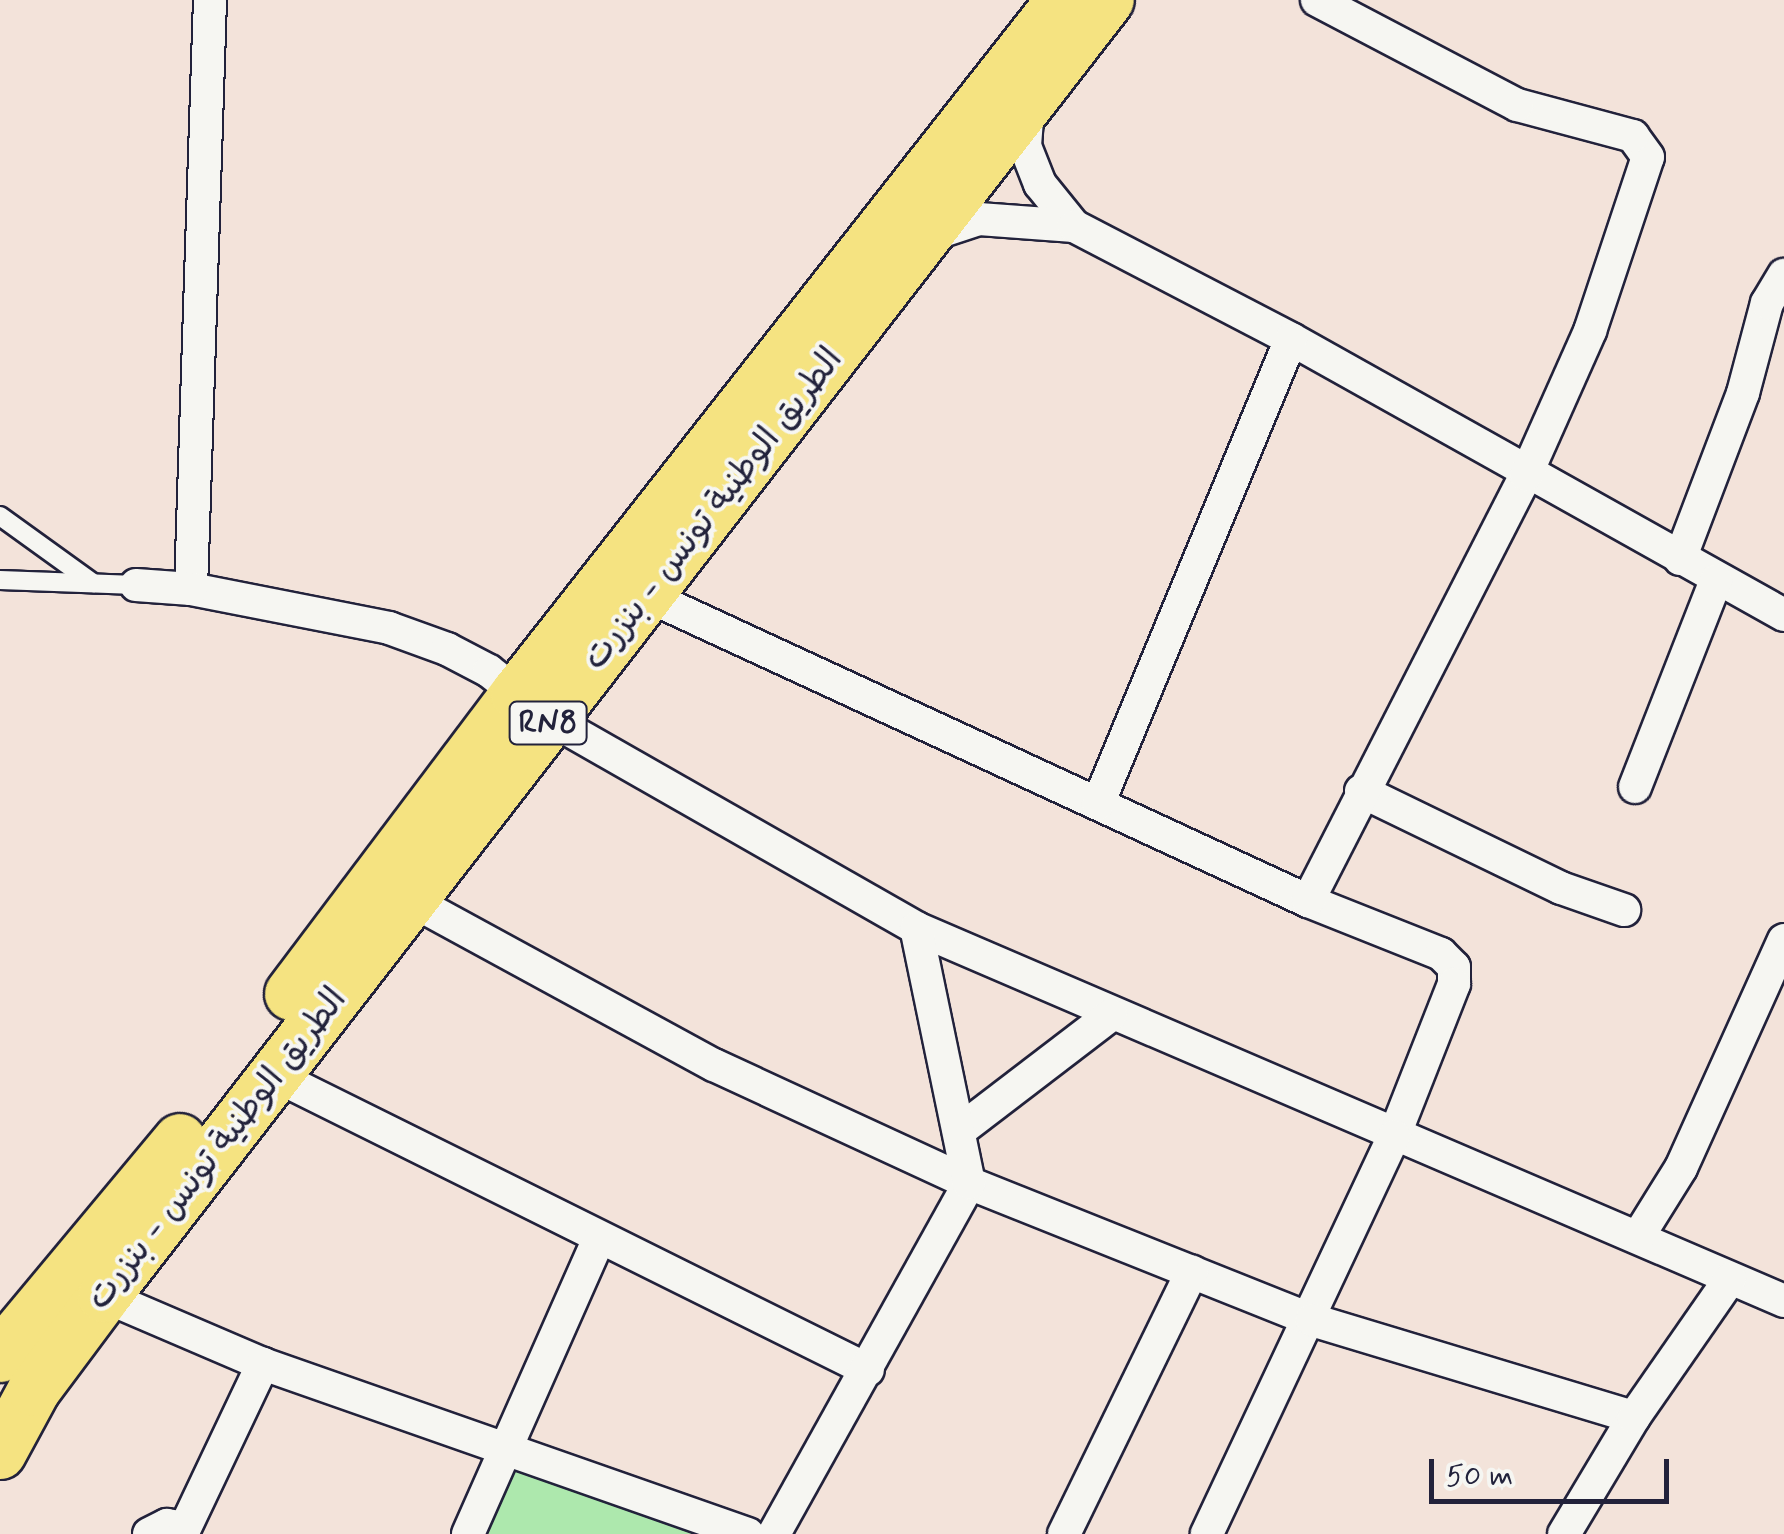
<!DOCTYPE html>
<html>
<head>
<meta charset="utf-8">
<style>
	body { margin:0 }
	#map { position:relative; width:1784px; height:1534px; overflow:hidden; background:#f3e3da; font-family:Mynerve,"Playpen Sans Arabic",sans-serif }
	div>[style] { position:absolute }
	.green>* { inset:0; background:#ade8ad }
	.roads { filter:drop-shadow(2px 0 #22223b) drop-shadow(-2px 0 #22223b) drop-shadow(0 2px #22223b) drop-shadow(0 -2px #22223b) }
	.service>* { height:18px; margin:-9px; padding:0 9px; transform-origin:9px; border-radius:9px; background:#f6f6f2 }
	.minor>* { height:32px; margin:-16px; padding:0 16px; transform-origin:16px; border-radius:16px; background:#f6f6f2 }
	.primary>* { height:52px; margin:-26px; padding:0 26px; transform-origin:26px; border-radius:26px; background:#f5e381 }
	span { translate:-50% -50%; white-space:nowrap; text-align:center; line-height:1.15; -webkit-text-stroke:8px #f6f6f2; paint-order:stroke }
	.shield-label span { padding:2px 8px; background:#f6f6f2; border:2px solid; border-radius:8px; -webkit-text-stroke-width:0 }
	.shield-label { font-size:32px; color:#22223b; font-weight:700 }
	.street-label { font-size:35px; color:#22223b }
	.scale { position:absolute; left:1429px; top:1459px; width:240px; height:45px; box-sizing:border-box; border:5px solid #22223b; border-top:0; padding-left:12px; font-size:30px; line-height:35px; white-space:nowrap; color:#22223b; -webkit-text-stroke:8px #f6f6f2; paint-order:stroke }
</style>
</head>
<body>
<div id="map">
	<div class="green">
		<div style="clip-path:polygon(514px 1458px,723px 1534px,479px 1534px)"></div>
	</div>
	<div class="roads">
		<div class="service">
			<div style="left:0;top:516px;width:115px;rotate:35.8deg"></div>
			<div style="left:0;top:580px;width:136px;rotate:2.1deg"></div>
		</div>
		<div class="minor">
			<div style="left:210px;top:0;width:589px;rotate:91.85deg"></div>
			<div style="left:191px;top:589px;width:202px;rotate:11.1deg"></div>
			<div style="left:389px;top:628px;width:62px;rotate:19.9deg"></div>
			<div style="left:447px;top:649px;width:47px;rotate:27.6deg"></div>
			<div style="left:489px;top:671px;width:78px;rotate:38.2deg"></div>
			<div style="left:550px;top:719px;width:421px;rotate:29.7deg"></div>
			<div style="left:916px;top:928px;width:945px;rotate:23.25deg"></div>
			<div style="left:1028px;top:106px;width:40px;rotate:94.3deg"></div>
			<div style="left:1025px;top:146px;width:41px;rotate:68.5deg"></div>
			<div style="left:1040px;top:184px;width:54px;rotate:51deg"></div>
			<div style="left:927px;top:236px;width:55px;rotate:-18.1deg"></div>
			<div style="left:979px;top:219px;width:95px;rotate:4.2deg"></div>
			<div style="left:1074px;top:226px;width:245px;rotate:27.5deg"></div>
			<div style="left:1291px;top:339px;width:565px;rotate:29.24deg"></div>
			<div style="left:1680px;top:559px;width:178px;rotate:-69.2deg"></div>
			<div style="left:1743px;top:393px;width:93px;rotate:-75.1deg"></div>
			<div style="left:1767px;top:303px;width:33px;rotate:-59deg"></div>
			<div style="left:136px;top:585px;width:55px;rotate:4.2deg"></div>
			<div style="left:648px;top:596px;width:727px;rotate:24.8deg"></div>
			<div style="left:1308px;top:901px;width:143px;rotate:21.7deg"></div>
			<div style="left:1441px;top:954px;width:18px;rotate:45deg"></div>
			<div style="left:1454px;top:967px;width:17px;rotate:90deg"></div>
			<div style="left:1454px;top:984px;width:163px;rotate:111.5deg"></div>
			<div style="left:1394px;top:1136px;width:440px;rotate:115.2deg"></div>
			<div style="left:1635px;top:787px;width:222px;rotate:-68.6deg"></div>
			<div style="left:1361px;top:791px;width:222px;rotate:25.9deg"></div>
			<div style="left:1561px;top:888px;width:67px;rotate:19.2deg"></div>
			<div style="left:1098px;top:804px;width:503px;rotate:-67.46deg"></div>
			<div style="left:409px;top:899px;width:347px;rotate:28.6deg"></div>
			<div style="left:714px;top:1065px;width:281px;rotate:24.8deg"></div>
			<div style="left:969px;top:1183px;width:369px;rotate:21.8deg"></div>
			<div style="left:1312px;top:1320px;width:336px;rotate:16.8deg"></div>
			<div style="left:1308px;top:901px;width:479px;rotate:-62.9deg"></div>
			<div style="left:1526px;top:475px;width:158px;rotate:-66deg"></div>
			<div style="left:1590px;top:331px;width:183px;rotate:-71.6deg"></div>
			<div style="left:1648px;top:157px;width:26px;rotate:-126deg"></div>
			<div style="left:1633px;top:136px;width:120px;rotate:-165deg"></div>
			<div style="left:1517px;top:105px;width:226px;rotate:-152.3deg"></div>
			<div style="left:274px;top:1075px;width:663px;rotate:26.41deg"></div>
			<div style="left:963px;top:1128px;width:186px;rotate:-37.4deg"></div>
			<div style="left:1638px;top:1237px;width:81px;rotate:-58.1deg"></div>
			<div style="left:1681px;top:1168px;width:250px;rotate:-65.7deg"></div>
			<div style="left:104px;top:1296px;width:173px;rotate:23.2deg"></div>
			<div style="left:263px;top:1364px;width:514px;rotate:19.32deg"></div>
			<div style="left:149px;top:1534px;width:20px;rotate:-27deg"></div>
			<div style="left:167px;top:1525px;width:18px;rotate:9deg"></div>
			<div style="left:185px;top:1528px;width:182px;rotate:-64.6deg"></div>
			<div style="left:468px;top:1534px;width:324px;rotate:-66.1deg"></div>
			<div style="left:774px;top:1534px;width:402px;rotate:-60.9deg"></div>
			<div style="left:969px;top:1183px;width:260px;rotate:-101.7deg"></div>
			<div style="left:1064px;top:1534px;width:292px;rotate:-64deg"></div>
			<div style="left:1564px;top:1534px;width:136px;rotate:-59.1deg"></div>
			<div style="left:1634px;top:1417px;width:168px;rotate:-55.2deg"></div>
		</div>
		<div class="primary">
			<div style="left:291px;top:994px;width:376px;rotate:-53deg"></div>
			<div style="left:517px;top:694px;width:883px;rotate:-51.81deg"></div>
			<div style="left:0;top:1356px;width:281px;rotate:-50.2deg"></div>
			<div style="left:0;top:1453px;width:72px;rotate:-61.6deg"></div>
			<div style="left:34px;top:1390px;width:117px;rotate:-53.3deg"></div>
			<div style="left:104px;top:1296px;width:1639px;rotate:-52.24deg"></div>
		</div>
	</div>
	<div class="shield-label">
		<span style="left:548px;top:723px">RN8</span>
	</div>
	<div class="street-label">
		<span style="left:713px;top:509px;rotate:-52deg">الطريق الوطنية تونس - بنزرت</span>
		<span style="left:217px;top:1149px;rotate:-52deg">الطريق الوطنية تونس - بنزرت</span>
	</div>
	<div class="scale">50 m</div>
</div>
</body>
</html>
